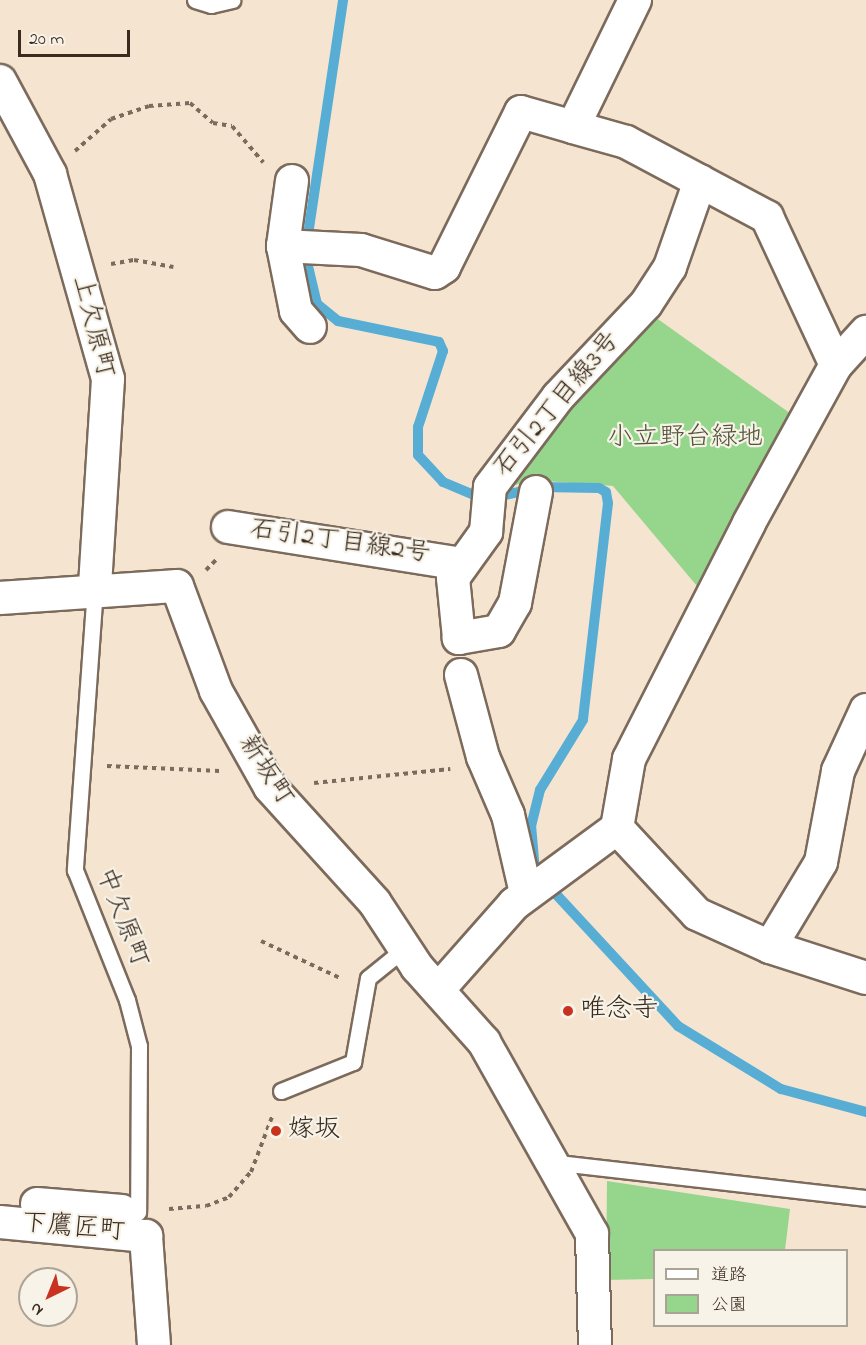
<!DOCTYPE html>
<html>
<head>
<meta charset="utf-8">
<style>
	body { margin:0 }
	#map { position:relative; width:866px; height:1345px; overflow:hidden; background:#f5e5d0; font-family:"Indie Flower","Klee One",sans-serif }
	div>[style] { position:absolute }
	.green>* { inset:0; background:#96d68c }
	.stream>* { height:10px; margin:-5px; padding:0 5px; transform-origin:5px; border-radius:5px; background:#58add4 }
	.path>* { height:4px; margin-top:-2px; transform-origin:0; background:repeating-linear-gradient(90deg,#7c6b5c 0 4.5px,transparent 0 9px) }
	.roads { filter:drop-shadow(2px 0 #7c6b5c) drop-shadow(-2px 0 #7c6b5c) drop-shadow(0 2px #7c6b5c) drop-shadow(0 -2px #7c6b5c) }
	.lane>* { height:15px; margin:-7.5px; padding:0 7.5px; transform-origin:7.5px; border-radius:7.5px; background:#fff }
	.street>* { height:32px; margin:-16px; padding:0 16px; transform-origin:16px; border-radius:16px; background:#fff }
	.dots>* { width:16px; height:16px; translate:-50% -50%; box-sizing:border-box; border:3px solid #f7f3e8; border-radius:50% }
	span { translate:-50% -50%; white-space:nowrap; text-align:center; line-height:1.15; -webkit-text-stroke:4.5px #f7f3e8; paint-order:stroke }
	.street-label { font-size:26px; color:#3b2a1e }
	.park-label { font-size:26px; color:#52553a }
	.poi-label { font-size:26px; color:#3b2a1e }
	.left { translate:0 -50%; text-align:left }
	.legend { position:absolute; left:653px; top:1249px; width:195px; height:78px; box-sizing:border-box; background:#f7f3e8; border:2px solid #aca397; margin:0; padding:8px 10px; list-style:none; font-size:18px; color:#3b2a1e }
	.legend li { display:flex; align-items:center; gap:12px; height:30px }
	.legend b { width:30px; border:2px solid #aca397 }
	.north { position:absolute; left:18px; top:1267px; width:60px; height:60px; box-sizing:border-box; background:#f7f3e8; border:2px solid #aca397; border-radius:50%; rotate:223deg; font-size:16px; font-weight:700; line-height:24px; text-align:center; color:#3b2a1e }
	.north::after { content:''; display:block; margin:auto; width:21px; height:27px; background:#c8321e; clip-path:polygon(50% 0,100% 100%,50% 72%,0 100%) }
	.scale { position:absolute; left:18px; top:30px; width:112px; height:27px; box-sizing:border-box; border:3px solid #3b2a1e; border-top:0; padding-left:8px; font-size:18px; line-height:21px; white-space:nowrap; color:#3b2a1e; -webkit-text-stroke:4px #f7f3e8; paint-order:stroke }
</style>
</head>
<body>
<div id="map">
	<div class="green">
		<div style="clip-path:polygon(655px 317px,794px 416px,702px 592px,613px 486px,531px 480px,515px 485px,511px 469px)"></div>
		<div style="clip-path:polygon(607px 1181px,790px 1209px,785px 1250px,654px 1250px,654px 1279px,606px 1280px)"></div>
	</div>
	<div class="stream">
		<div style="left:308px;top:235px;width:238px;rotate:-81.5deg"></div>
		<div style="left:307px;top:262px;width:43px;rotate:76.6deg"></div>
		<div style="left:317px;top:304px;width:27px;rotate:39deg"></div>
		<div style="left:338px;top:321px;width:103px;rotate:11.7deg"></div>
		<div style="left:439px;top:342px;width:10px;rotate:66deg"></div>
		<div style="left:443px;top:351px;width:80px;rotate:108.2deg"></div>
		<div style="left:418px;top:427px;width:28px;rotate:90deg"></div>
		<div style="left:418px;top:455px;width:37px;rotate:47deg"></div>
		<div style="left:443px;top:482px;width:41px;rotate:22.8deg"></div>
		<div style="left:497px;top:497px;width:44px;rotate:-13.1deg"></div>
		<div style="left:540px;top:487px;width:59px;rotate:1deg"></div>
		<div style="left:599px;top:488px;width:8px;rotate:30deg"></div>
		<div style="left:606px;top:492px;width:11px;rotate:80deg"></div>
		<div style="left:608px;top:503px;width:218px;rotate:96.6deg"></div>
		<div style="left:583px;top:720px;width:82px;rotate:121.6deg"></div>
		<div style="left:540px;top:790px;width:36px;rotate:104deg"></div>
		<div style="left:531px;top:825px;width:37px;rotate:85deg"></div>
		<div style="left:554px;top:892px;width:183px;rotate:47.2deg"></div>
		<div style="left:678px;top:1026px;width:121px;rotate:31.5deg"></div>
		<div style="left:781px;top:1089px;width:88px;rotate:15.1deg"></div>
	</div>
	<div class="path">
		<div style="left:75px;top:151px;width:48px;rotate:-41.6deg"></div>
		<div style="left:111px;top:119px;width:40px;rotate:-18.9deg"></div>
		<div style="left:149px;top:106px;width:41px;rotate:-4.2deg"></div>
		<div style="left:190px;top:103px;width:30px;rotate:41deg"></div>
		<div style="left:213px;top:123px;width:19px;rotate:9deg"></div>
		<div style="left:232px;top:126px;width:48px;rotate:49.3deg"></div>
		<div style="left:111px;top:264px;width:23px;rotate:-10deg"></div>
		<div style="left:134px;top:260px;width:40px;rotate:10deg"></div>
		<div style="left:206px;top:570px;width:16px;rotate:-45deg"></div>
		<div style="left:107px;top:766px;width:113px;rotate:2.5deg"></div>
		<div style="left:314px;top:783px;width:137px;rotate:-5.9deg"></div>
		<div style="left:261px;top:941px;width:89px;rotate:25.1deg"></div>
		<div style="left:169px;top:1209px;width:37px;rotate:-5deg"></div>
		<div style="left:206px;top:1206px;width:25px;rotate:-21deg"></div>
		<div style="left:229px;top:1197px;width:33px;rotate:-49deg"></div>
		<div style="left:251px;top:1172px;width:59px;rotate:-69.1deg"></div>
	</div>
	<div class="roads">
		<div class="lane">
			<div style="left:195px;top:0;width:17px;rotate:17deg"></div>
			<div style="left:211px;top:5px;width:22px;rotate:-13deg"></div>
			<div style="left:95px;top:588px;width:283px;rotate:94.1deg"></div>
			<div style="left:75px;top:870px;width:140px;rotate:68.2deg"></div>
			<div style="left:127px;top:1000px;width:48px;rotate:75.4deg"></div>
			<div style="left:139px;top:1046px;width:166px;rotate:90.3deg"></div>
			<div style="left:138px;top:1212px;width:16px;rotate:-176deg"></div>
			<div style="left:281px;top:1091px;width:78px;rotate:-21.9deg"></div>
			<div style="left:353px;top:1062px;width:85px;rotate:-79.9deg"></div>
			<div style="left:368px;top:978px;width:46px;rotate:-38.9deg"></div>
			<div style="left:550px;top:1162px;width:318px;rotate:6.5deg"></div>
		</div>
		<div class="street">
			<div style="left:635px;top:0;width:141px;rotate:116deg"></div>
			<div style="left:573px;top:127px;width:55px;rotate:15.8deg"></div>
			<div style="left:626px;top:142px;width:160px;rotate:28deg"></div>
			<div style="left:767px;top:217px;width:163px;rotate:65deg"></div>
			<div style="left:0;top:81px;width:106px;rotate:61.7deg"></div>
			<div style="left:50px;top:174px;width:213px;rotate:74.2deg"></div>
			<div style="left:108px;top:379px;width:209px;rotate:93.6deg"></div>
			<div style="left:292px;top:181px;width:66px;rotate:97.9deg"></div>
			<div style="left:283px;top:246px;width:66px;rotate:78.7deg"></div>
			<div style="left:296px;top:311px;width:21px;rotate:49deg"></div>
			<div style="left:283px;top:246px;width:78px;rotate:2.9deg"></div>
			<div style="left:361px;top:250px;width:77px;rotate:17.3deg"></div>
			<div style="left:435px;top:273px;width:11px;rotate:-34deg"></div>
			<div style="left:444px;top:267px;width:173px;rotate:-63.6deg"></div>
			<div style="left:521px;top:112px;width:54px;rotate:16.1deg"></div>
			<div style="left:536px;top:492px;width:113px;rotate:100.7deg"></div>
			<div style="left:515px;top:603px;width:32px;rotate:120deg"></div>
			<div style="left:499px;top:631px;width:41px;rotate:170.1deg"></div>
			<div style="left:459px;top:638px;width:60px;rotate:-95.7deg"></div>
			<div style="left:453px;top:578px;width:57px;rotate:-54.3deg"></div>
			<div style="left:486px;top:532px;width:45px;rotate:-84.9deg"></div>
			<div style="left:490px;top:487px;width:113px;rotate:-52.9deg"></div>
			<div style="left:558px;top:397px;width:128px;rotate:-46.6deg"></div>
			<div style="left:646px;top:304px;width:44px;rotate:-57deg"></div>
			<div style="left:670px;top:267px;width:91px;rotate:-70.8deg"></div>
			<div style="left:228px;top:527px;width:237px;rotate:9deg"></div>
			<div style="left:0;top:598px;width:177px;rotate:-3.9deg"></div>
			<div style="left:177px;top:586px;width:112px;rotate:69.6deg"></div>
			<div style="left:216px;top:691px;width:110px;rotate:60.6deg"></div>
			<div style="left:270px;top:787px;width:156px;rotate:47.8deg"></div>
			<div style="left:375px;top:903px;width:77px;rotate:56.7deg"></div>
			<div style="left:417px;top:967px;width:101px;rotate:48.2deg"></div>
			<div style="left:484px;top:1042px;width:220px;rotate:60.6deg"></div>
			<div style="left:592px;top:1234px;width:111px;rotate:88.5deg"></div>
			<div style="left:461px;top:675px;width:85px;rotate:75deg"></div>
			<div style="left:483px;top:757px;width:63px;rotate:66.7deg"></div>
			<div style="left:508px;top:815px;width:80px;rotate:77deg"></div>
			<div style="left:617px;top:828px;width:117px;rotate:47.1deg"></div>
			<div style="left:697px;top:914px;width:80px;rotate:24.3deg"></div>
			<div style="left:770px;top:947px;width:101px;rotate:17.9deg"></div>
			<div style="left:770px;top:947px;width:99px;rotate:-59deg"></div>
			<div style="left:821px;top:862px;width:93px;rotate:-79.4deg"></div>
			<div style="left:838px;top:771px;width:67px;rotate:-65.3deg"></div>
			<div style="left:438px;top:990px;width:115px;rotate:-48.5deg"></div>
			<div style="left:514px;top:904px;width:128px;rotate:-36.4deg"></div>
			<div style="left:617px;top:828px;width:70px;rotate:-80.1deg"></div>
			<div style="left:629px;top:759px;width:265px;rotate:-63deg"></div>
			<div style="left:749px;top:523px;width:180px;rotate:-61.2deg"></div>
			<div style="left:836px;top:365px;width:45px;rotate:-47.7deg"></div>
			<div style="left:37px;top:1204px;width:85px;rotate:4.7deg"></div>
			<div style="left:0;top:1222px;width:147px;rotate:5.5deg"></div>
			<div style="left:146px;top:1236px;width:109px;rotate:85.8deg"></div>
		</div>
	</div>
	<div class="dots">
		<div style="left:568px;top:1011px;background:#c8321e"></div>
		<div style="left:276px;top:1131px;background:#c8321e"></div>
	</div>
	<div class="street-label">
		<span style="left:92px;top:327px;rotate:76deg">上欠原町</span>
		<span style="left:558px;top:405px;rotate:-50deg">石引2丁目線3号</span>
		<span style="left:340px;top:543px;rotate:8deg">石引2丁目線2号</span>
		<span style="left:265px;top:771px;rotate:57deg">新坂町</span>
		<span style="left:121px;top:918px;rotate:69deg">中欠原町</span>
		<span style="left:73px;top:1229px;rotate:5deg">下鷹匠町</span>
	</div>
	<div class="park-label">
		<span style="left:685px;top:439px">小立野台緑地</span>
	</div>
	<div class="poi-label">
		<span class="left" style="left:580px;top:1011px">唯念寺</span>
		<span class="left" style="left:288px;top:1131px">嫁坂</span>
	</div>
	<ul class="legend">
	<li><b style="height:8px;background:#fff"></b>道路</li>
	<li><b style="height:16px;background:#96d68c"></b>公園</li>
	</ul>
	<div class="north">N</div>
	<div class="scale">20 m</div>
</div>
</body>
</html>
